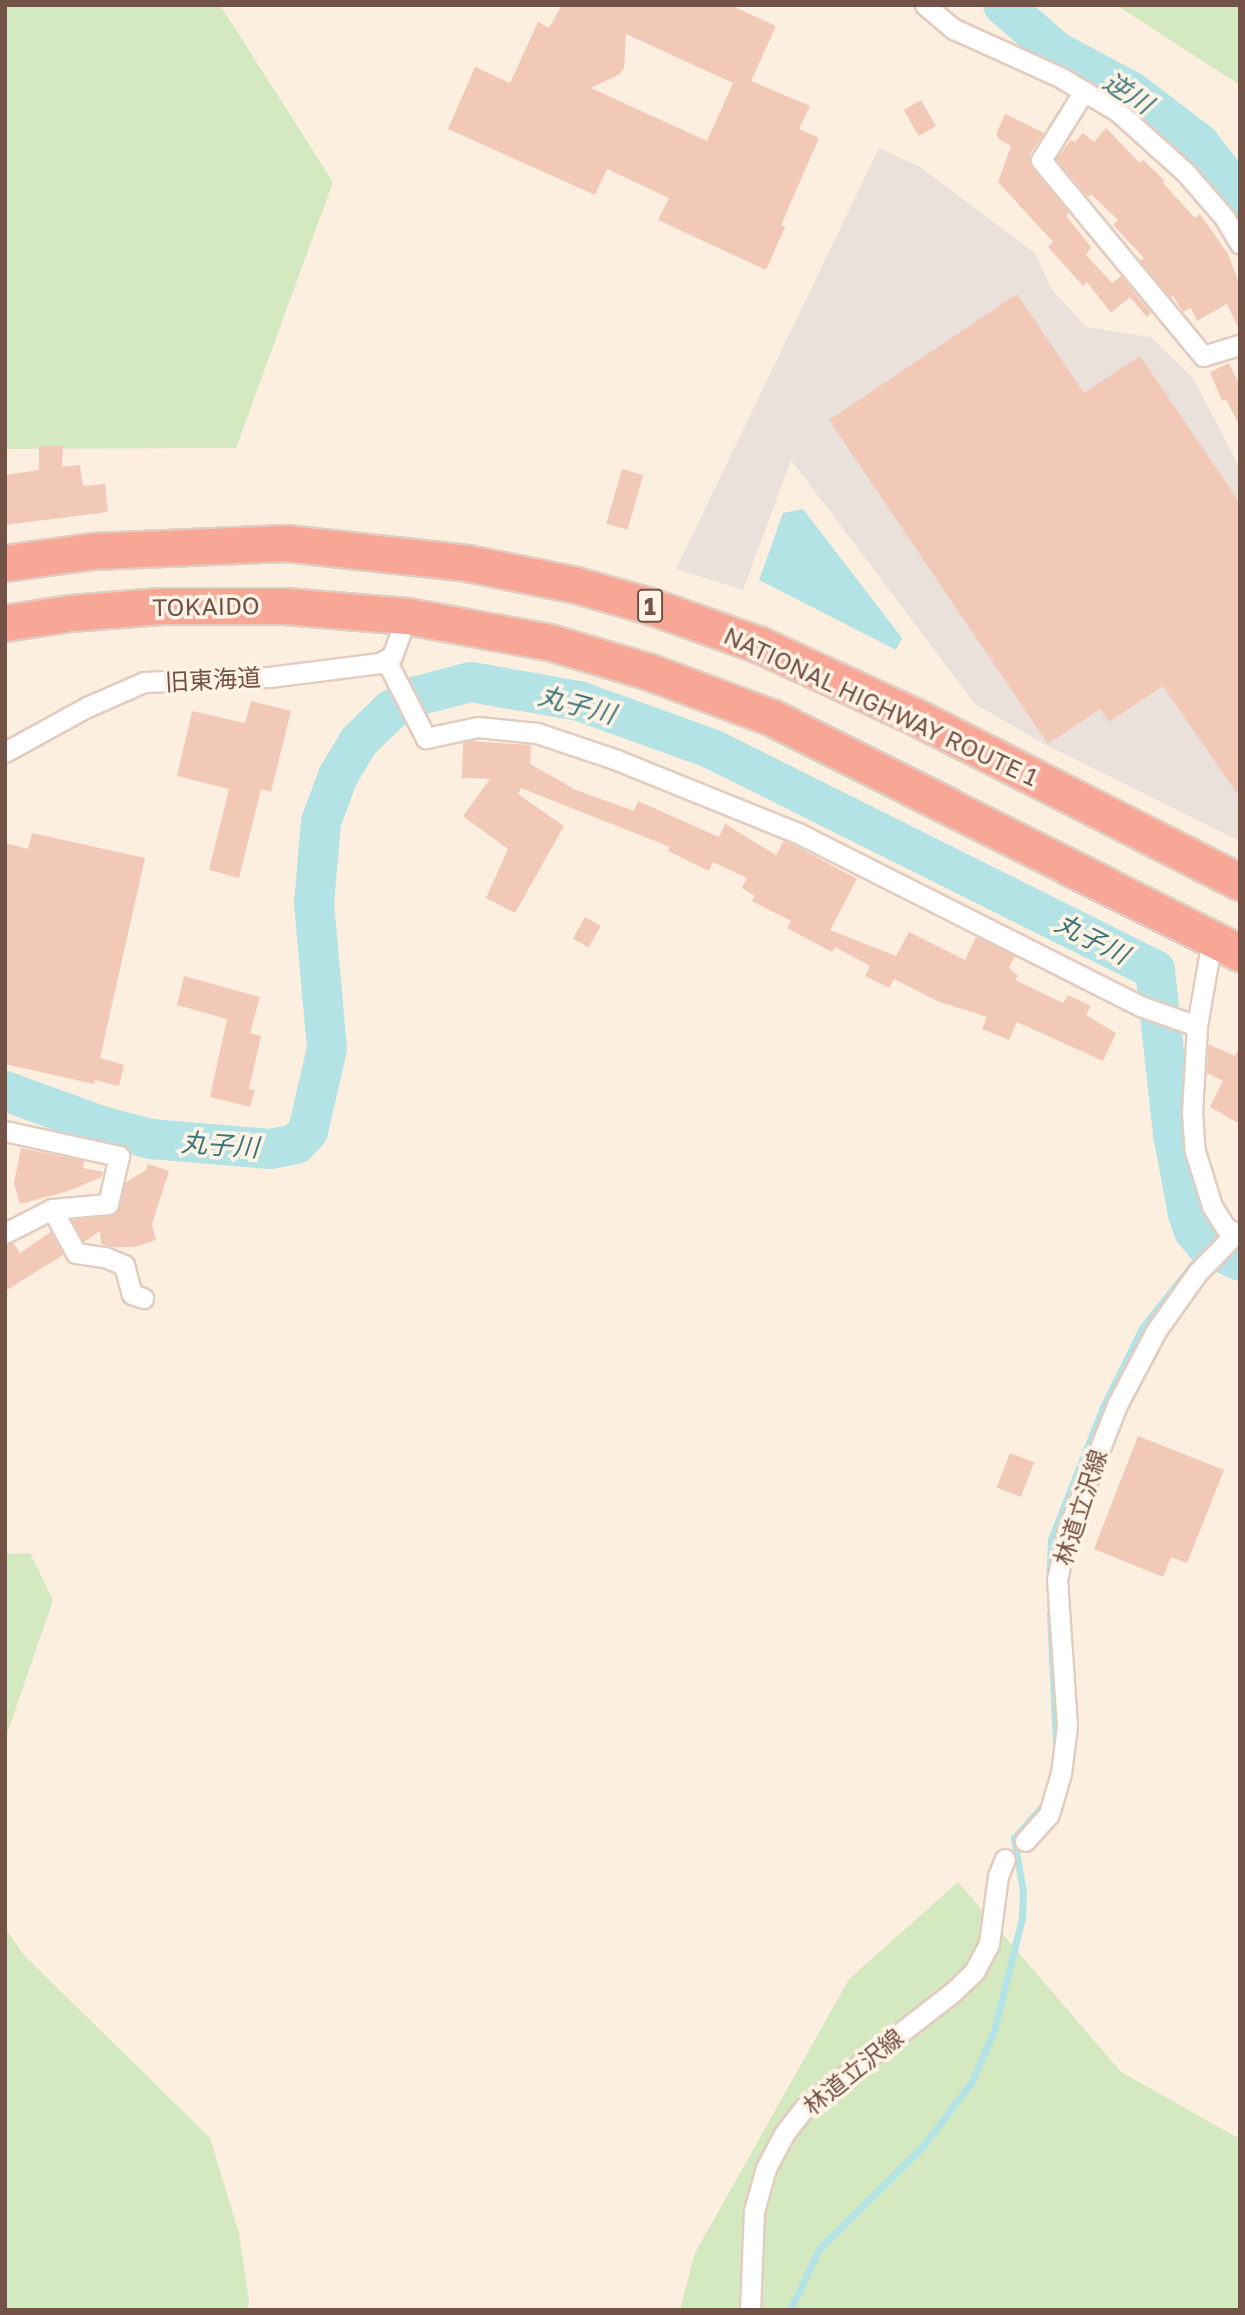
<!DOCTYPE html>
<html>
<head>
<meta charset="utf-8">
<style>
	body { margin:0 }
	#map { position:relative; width:1245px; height:2315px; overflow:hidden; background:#fcefe0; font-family:"Golos Text","Noto Sans JP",sans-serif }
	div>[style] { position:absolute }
	.industrial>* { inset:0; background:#eae1db }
	.green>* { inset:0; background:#d4e9bf }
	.water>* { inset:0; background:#b4e3e5 }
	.stream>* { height:7px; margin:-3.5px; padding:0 3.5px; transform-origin:3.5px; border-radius:3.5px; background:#b4e3e5 }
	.river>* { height:40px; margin:-20px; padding:0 20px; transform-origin:20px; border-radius:20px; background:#b4e3e5 }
	.building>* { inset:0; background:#f2c9b7; transform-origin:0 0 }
	.roads { filter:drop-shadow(2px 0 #e2ccbf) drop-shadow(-2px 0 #e2ccbf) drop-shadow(0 2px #e2ccbf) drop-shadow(0 -2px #e2ccbf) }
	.street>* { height:19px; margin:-9.5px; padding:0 9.5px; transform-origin:9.5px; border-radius:9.5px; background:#fff }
	.highway>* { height:35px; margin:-17.5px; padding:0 17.5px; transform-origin:17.5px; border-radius:17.5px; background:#f8a695 }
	span { translate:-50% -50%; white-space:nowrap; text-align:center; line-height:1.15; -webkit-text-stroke:7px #fff3e6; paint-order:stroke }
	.shield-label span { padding:2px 5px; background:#fff3e6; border:2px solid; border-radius:5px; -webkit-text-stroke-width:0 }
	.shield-label { font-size:23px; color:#735347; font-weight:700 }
	.street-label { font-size:24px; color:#735347 }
	.water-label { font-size:26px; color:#3b7479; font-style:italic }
	.frame { position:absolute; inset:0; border:7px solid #735347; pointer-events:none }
</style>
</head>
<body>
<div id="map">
	<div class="industrial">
		<div style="clip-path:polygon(879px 148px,920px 167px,1035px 253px,1051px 288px,1086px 327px,1151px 337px,1193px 378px,1240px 468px,1240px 841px,1046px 745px,975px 704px,791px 460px,743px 590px,676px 569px)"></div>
	</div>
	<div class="green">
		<div style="clip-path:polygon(5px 5px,220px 5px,333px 182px,236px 448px,5px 449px)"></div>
		<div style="clip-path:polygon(1116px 5px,1240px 5px,1240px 85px)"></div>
		<div style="clip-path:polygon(30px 1553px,53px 1600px,5px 1740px,5px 1554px)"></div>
		<div style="clip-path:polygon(958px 1882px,1121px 2072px,1240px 2139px,1240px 2310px,680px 2310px,695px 2253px,849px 1979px)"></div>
		<div style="clip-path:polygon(5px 1928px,24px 1955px,210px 2138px,239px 2233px,249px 2300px,248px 2310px,5px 2310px)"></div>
	</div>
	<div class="water">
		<div style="clip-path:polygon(803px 509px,902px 638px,896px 650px,759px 580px,783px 513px)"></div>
	</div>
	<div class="stream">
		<div style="left:1049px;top:1587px;width:48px;rotate:-87.6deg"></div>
		<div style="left:1051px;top:1539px;width:142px;rotate:-68.5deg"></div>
		<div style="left:1103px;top:1407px;width:88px;rotate:-63.7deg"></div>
		<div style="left:1142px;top:1328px;width:105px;rotate:-51.6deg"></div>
		<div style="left:1050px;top:1613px;width:131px;rotate:87.4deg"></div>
		<div style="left:790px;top:2310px;width:68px;rotate:-64.6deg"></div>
		<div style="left:819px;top:2249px;width:148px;rotate:-44.7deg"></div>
		<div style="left:924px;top:2145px;width:80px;rotate:-53.1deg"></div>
		<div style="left:972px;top:2081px;width:55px;rotate:-66.3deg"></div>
		<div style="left:994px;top:2031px;width:116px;rotate:-76.1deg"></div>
		<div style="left:1022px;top:1918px;width:26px;rotate:-88deg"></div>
		<div style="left:1023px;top:1892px;width:55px;rotate:-99.5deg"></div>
		<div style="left:1014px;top:1838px;width:47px;rotate:-48.5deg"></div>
	</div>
	<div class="river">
		<div style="left:1003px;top:5px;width:70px;rotate:41deg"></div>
		<div style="left:1056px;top:51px;width:86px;rotate:28.3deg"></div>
		<div style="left:1132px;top:92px;width:84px;rotate:37.3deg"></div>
		<div style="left:1199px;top:143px;width:67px;rotate:52.3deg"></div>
		<div style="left:5px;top:1091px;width:102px;rotate:20deg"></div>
		<div style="left:101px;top:1126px;width:52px;rotate:14.6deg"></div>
		<div style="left:151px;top:1139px;width:119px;rotate:4.8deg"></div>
		<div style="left:270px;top:1149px;width:26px;rotate:-11deg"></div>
		<div style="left:296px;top:1144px;width:18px;rotate:-47deg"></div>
		<div style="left:308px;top:1131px;width:84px;rotate:-77deg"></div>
		<div style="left:327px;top:1049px;width:146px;rotate:-95.1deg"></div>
		<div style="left:314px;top:904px;width:82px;rotate:-85.1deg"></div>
		<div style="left:321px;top:822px;width:49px;rotate:-69.7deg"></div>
		<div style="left:338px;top:776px;width:41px;rotate:-59deg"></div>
		<div style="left:359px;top:741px;width:45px;rotate:-44.1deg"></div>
		<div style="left:391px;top:710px;width:30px;rotate:-28deg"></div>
		<div style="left:417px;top:696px;width:56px;rotate:-14.5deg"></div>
		<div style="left:471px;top:682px;width:110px;rotate:10deg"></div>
		<div style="left:579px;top:701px;width:141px;rotate:19.8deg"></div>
		<div style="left:712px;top:749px;width:495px;rotate:26.5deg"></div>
		<div style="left:1155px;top:970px;width:165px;rotate:83.7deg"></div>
		<div style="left:1173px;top:1134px;width:81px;rotate:79.4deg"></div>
		<div style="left:1188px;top:1214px;width:18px;rotate:71deg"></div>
		<div style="left:1194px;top:1231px;width:20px;rotate:49deg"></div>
		<div style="left:1207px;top:1246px;width:36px;rotate:24deg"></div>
	</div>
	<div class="building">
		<div style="clip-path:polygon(evenodd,562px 5px,730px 5px,776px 26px,751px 81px,810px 106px,799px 129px,819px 138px,781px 225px,785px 227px,766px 270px,658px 220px,669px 198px,607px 169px,595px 195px,448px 129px,475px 67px,510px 83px,538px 22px,549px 28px,562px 5px,626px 34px,733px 83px,707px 141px,591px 88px,620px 74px,624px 68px,626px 34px)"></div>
		<div style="left:921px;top:100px;width:30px;height:20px;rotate:60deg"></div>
		<div style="clip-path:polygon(1005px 114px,1044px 133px,1030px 154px,1031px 167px,1069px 213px,1066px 216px,1091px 247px,1086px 255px,1112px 283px,1121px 276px,1151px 313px,1147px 317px,1130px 297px,1111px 313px,1087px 282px,1083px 286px,1048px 247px,1053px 242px,998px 182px,1011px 146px,1000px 140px,996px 134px)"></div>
		<div style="clip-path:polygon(1106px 128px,1140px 163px,1143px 160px,1165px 181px,1163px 183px,1195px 218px,1200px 214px,1228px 254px,1240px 285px,1240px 332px,1227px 304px,1197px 321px,1191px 308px,1183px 312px,1173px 296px,1171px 298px,1140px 261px,1144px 258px,1113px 225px,1118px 220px,1091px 194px,1088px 197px,1056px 159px,1071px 140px,1075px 142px,1083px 133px,1094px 142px)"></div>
		<div style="clip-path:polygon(1017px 294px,1084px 393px,1140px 356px,1240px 503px,1240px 798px,1163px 686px,1109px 722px,1100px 709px,1048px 744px,829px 420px)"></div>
		<div style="clip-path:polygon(1229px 363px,1240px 386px,1240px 427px,1226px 399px,1222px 401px,1210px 372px)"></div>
		<div style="clip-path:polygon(39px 446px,63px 446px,62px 467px,80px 465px,83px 486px,105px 484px,108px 512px,5px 525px,5px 475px,39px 470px)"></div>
		<div style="left:622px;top:469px;width:22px;height:57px;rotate:16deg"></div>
		<div style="clip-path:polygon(251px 701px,291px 711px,271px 792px,261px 789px,239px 878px,209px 870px,229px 789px,177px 776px,192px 711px,245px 723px)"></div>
		<div style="clip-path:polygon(469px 741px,531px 745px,530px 764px,576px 790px,634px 811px,638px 801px,719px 837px,725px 824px,776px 855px,784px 841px,792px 844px,857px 879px,830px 930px,896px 956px,909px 932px,965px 960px,976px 937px,1015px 956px,1009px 968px,1018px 976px,1015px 980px,1063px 1003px,1068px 995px,1091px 1006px,1086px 1015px,1116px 1033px,1103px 1061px,1017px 1022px,1009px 1040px,982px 1029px,987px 1017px,937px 1001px,894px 979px,889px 988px,865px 976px,870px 966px,835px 947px,832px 952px,787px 928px,791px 921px,752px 901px,755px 896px,742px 888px,747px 878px,713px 862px,709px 871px,668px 851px,670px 847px,521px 788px,518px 794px,564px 826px,515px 913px,486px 898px,508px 849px,463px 816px,490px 779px,462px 778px,463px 743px)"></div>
		<div style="clip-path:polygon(32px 833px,145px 858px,100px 1058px,124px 1065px,119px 1086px,95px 1080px,94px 1084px,5px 1064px,5px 843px,28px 849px)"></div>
		<div style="left:585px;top:917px;width:18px;height:25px;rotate:29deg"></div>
		<div style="clip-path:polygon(184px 976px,260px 997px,250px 1033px,261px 1036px,249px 1089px,255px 1090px,250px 1107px,210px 1097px,227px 1019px,177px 1005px)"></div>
		<div style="clip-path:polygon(1208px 1044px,1235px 1056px,1240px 1046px,1240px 1124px,1210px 1107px,1223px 1081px,1207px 1073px)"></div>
		<div style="clip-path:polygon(21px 1148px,84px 1161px,83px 1168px,103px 1172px,102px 1177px,68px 1191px,20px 1204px,14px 1183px)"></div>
		<div style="clip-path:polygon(148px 1164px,169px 1171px,152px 1224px,156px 1240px,134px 1247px,112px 1247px,101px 1244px,100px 1231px,84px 1242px,72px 1220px,115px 1214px,125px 1183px,146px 1170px)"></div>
		<div style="clip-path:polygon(51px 1232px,63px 1255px,5px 1291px,5px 1245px,13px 1243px,20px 1253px)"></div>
		<div style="clip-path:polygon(1138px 1436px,1224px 1470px,1187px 1563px,1171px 1557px,1163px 1577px,1094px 1549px)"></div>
		<div style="left:1010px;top:1453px;width:26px;height:37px;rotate:21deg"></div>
	</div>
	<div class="roads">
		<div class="street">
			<div style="left:925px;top:5px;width:38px;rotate:40deg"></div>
			<div style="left:954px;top:29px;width:116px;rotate:24.4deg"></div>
			<div style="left:1060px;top:77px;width:66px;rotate:30.8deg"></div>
			<div style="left:1117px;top:111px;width:93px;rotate:41.9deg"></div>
			<div style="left:1186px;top:173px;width:58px;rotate:49.2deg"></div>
			<div style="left:1224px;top:217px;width:31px;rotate:59deg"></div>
			<div style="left:1084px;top:91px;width:81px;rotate:121.9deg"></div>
			<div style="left:1041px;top:160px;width:254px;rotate:50.4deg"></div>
			<div style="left:1203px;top:356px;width:39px;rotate:-17deg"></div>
			<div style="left:386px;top:660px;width:88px;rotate:62.9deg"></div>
			<div style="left:426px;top:738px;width:53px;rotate:-11.9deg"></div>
			<div style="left:478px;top:727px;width:59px;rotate:5.8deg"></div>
			<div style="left:537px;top:733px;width:84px;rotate:18.6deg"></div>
			<div style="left:617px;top:760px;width:195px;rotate:22deg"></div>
			<div style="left:798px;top:833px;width:383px;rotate:26.8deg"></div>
			<div style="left:1140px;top:1006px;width:60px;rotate:19.3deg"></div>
			<div style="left:5px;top:752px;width:94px;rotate:-28.8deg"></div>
			<div style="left:87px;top:707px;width:62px;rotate:-23.7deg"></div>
			<div style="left:144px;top:682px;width:125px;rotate:-2.3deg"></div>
			<div style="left:269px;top:677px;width:112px;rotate:-7.2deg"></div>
			<div style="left:380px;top:663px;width:14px;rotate:-30deg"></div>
			<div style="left:392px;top:656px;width:43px;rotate:-69.4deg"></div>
			<div style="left:1212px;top:939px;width:88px;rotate:99.8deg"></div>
			<div style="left:1197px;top:1026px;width:86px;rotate:93.3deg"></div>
			<div style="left:1192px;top:1112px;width:39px;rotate:86deg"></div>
			<div style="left:1195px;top:1151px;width:58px;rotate:72.8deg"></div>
			<div style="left:1212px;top:1206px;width:26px;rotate:58deg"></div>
			<div style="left:1226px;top:1228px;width:16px;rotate:27deg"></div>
			<div style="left:5px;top:1131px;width:117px;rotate:12.4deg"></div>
			<div style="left:119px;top:1156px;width:49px;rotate:102.9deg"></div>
			<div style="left:108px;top:1204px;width:56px;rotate:174.9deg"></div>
			<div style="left:52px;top:1209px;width:53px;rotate:152.9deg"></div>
			<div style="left:52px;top:1209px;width:50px;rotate:61.4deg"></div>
			<div style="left:76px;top:1253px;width:29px;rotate:8deg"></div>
			<div style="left:105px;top:1257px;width:21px;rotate:23deg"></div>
			<div style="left:124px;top:1265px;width:30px;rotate:75deg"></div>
			<div style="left:132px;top:1294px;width:12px;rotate:20deg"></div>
			<div style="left:1025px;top:1841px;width:36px;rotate:-48deg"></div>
			<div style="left:1049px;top:1814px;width:43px;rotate:-73.7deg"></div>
			<div style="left:1061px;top:1773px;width:47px;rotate:-82.7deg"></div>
			<div style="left:1067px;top:1726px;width:146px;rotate:-93.9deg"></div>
			<div style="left:1057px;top:1580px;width:52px;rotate:-77.8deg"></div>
			<div style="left:1068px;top:1529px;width:136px;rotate:-68.4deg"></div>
			<div style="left:1118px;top:1403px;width:81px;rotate:-62.2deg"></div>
			<div style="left:1156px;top:1331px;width:72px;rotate:-54.6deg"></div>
			<div style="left:1198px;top:1272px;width:54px;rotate:-45.7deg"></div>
			<div style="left:750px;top:2310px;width:99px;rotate:-87.7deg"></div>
			<div style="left:754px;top:2211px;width:45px;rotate:-74.4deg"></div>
			<div style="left:766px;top:2168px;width:38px;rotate:-62deg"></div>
			<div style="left:784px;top:2134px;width:34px;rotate:-52deg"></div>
			<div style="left:805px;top:2107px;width:189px;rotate:-37.9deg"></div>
			<div style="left:954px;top:1991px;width:28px;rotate:-44deg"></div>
			<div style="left:974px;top:1972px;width:32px;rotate:-62deg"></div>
			<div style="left:989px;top:1944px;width:69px;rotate:-82.5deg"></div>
			<div style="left:998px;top:1876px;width:18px;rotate:-68deg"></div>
		</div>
		<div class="highway">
			<div style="left:5px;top:563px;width:89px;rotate:-7.8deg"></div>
			<div style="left:93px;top:551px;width:193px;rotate:-2.4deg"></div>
			<div style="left:286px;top:543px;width:182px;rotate:6.3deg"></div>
			<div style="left:467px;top:563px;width:111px;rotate:11.4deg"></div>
			<div style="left:576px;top:585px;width:80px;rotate:15.9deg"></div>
			<div style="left:653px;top:607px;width:114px;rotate:19.6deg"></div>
			<div style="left:760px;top:645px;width:170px;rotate:24.8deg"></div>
			<div style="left:914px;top:716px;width:366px;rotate:27deg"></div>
			<div style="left:5px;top:623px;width:66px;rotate:-8.7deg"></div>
			<div style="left:70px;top:613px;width:91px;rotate:-4.4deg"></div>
			<div style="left:161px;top:606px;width:124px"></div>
			<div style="left:285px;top:606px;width:122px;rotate:4.7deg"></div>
			<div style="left:407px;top:616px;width:144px;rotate:10.4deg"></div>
			<div style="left:549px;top:642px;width:102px;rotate:16.5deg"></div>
			<div style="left:647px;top:671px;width:134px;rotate:20.5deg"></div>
			<div style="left:773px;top:718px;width:523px;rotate:26.71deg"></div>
		</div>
	</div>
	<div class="shield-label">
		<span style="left:650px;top:606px">1</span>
	</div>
	<div class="street-label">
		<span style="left:206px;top:606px;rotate:-1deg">TOKAIDO</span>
		<span style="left:213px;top:679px;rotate:-3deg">旧東海道</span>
		<span style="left:881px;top:706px;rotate:25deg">NATIONAL HIGHWAY ROUTE 1</span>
		<span style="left:1080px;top:1507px;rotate:-72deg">林道立沢線</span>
		<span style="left:853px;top:2071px;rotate:-39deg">林道立沢線</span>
	</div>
	<div class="water-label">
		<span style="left:1128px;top:93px;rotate:33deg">逆川</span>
		<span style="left:577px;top:705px;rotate:15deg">丸子川</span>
		<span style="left:1092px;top:939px;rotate:27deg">丸子川</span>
		<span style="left:220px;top:1145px;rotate:4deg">丸子川</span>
	</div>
	<div class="frame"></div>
</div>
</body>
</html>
